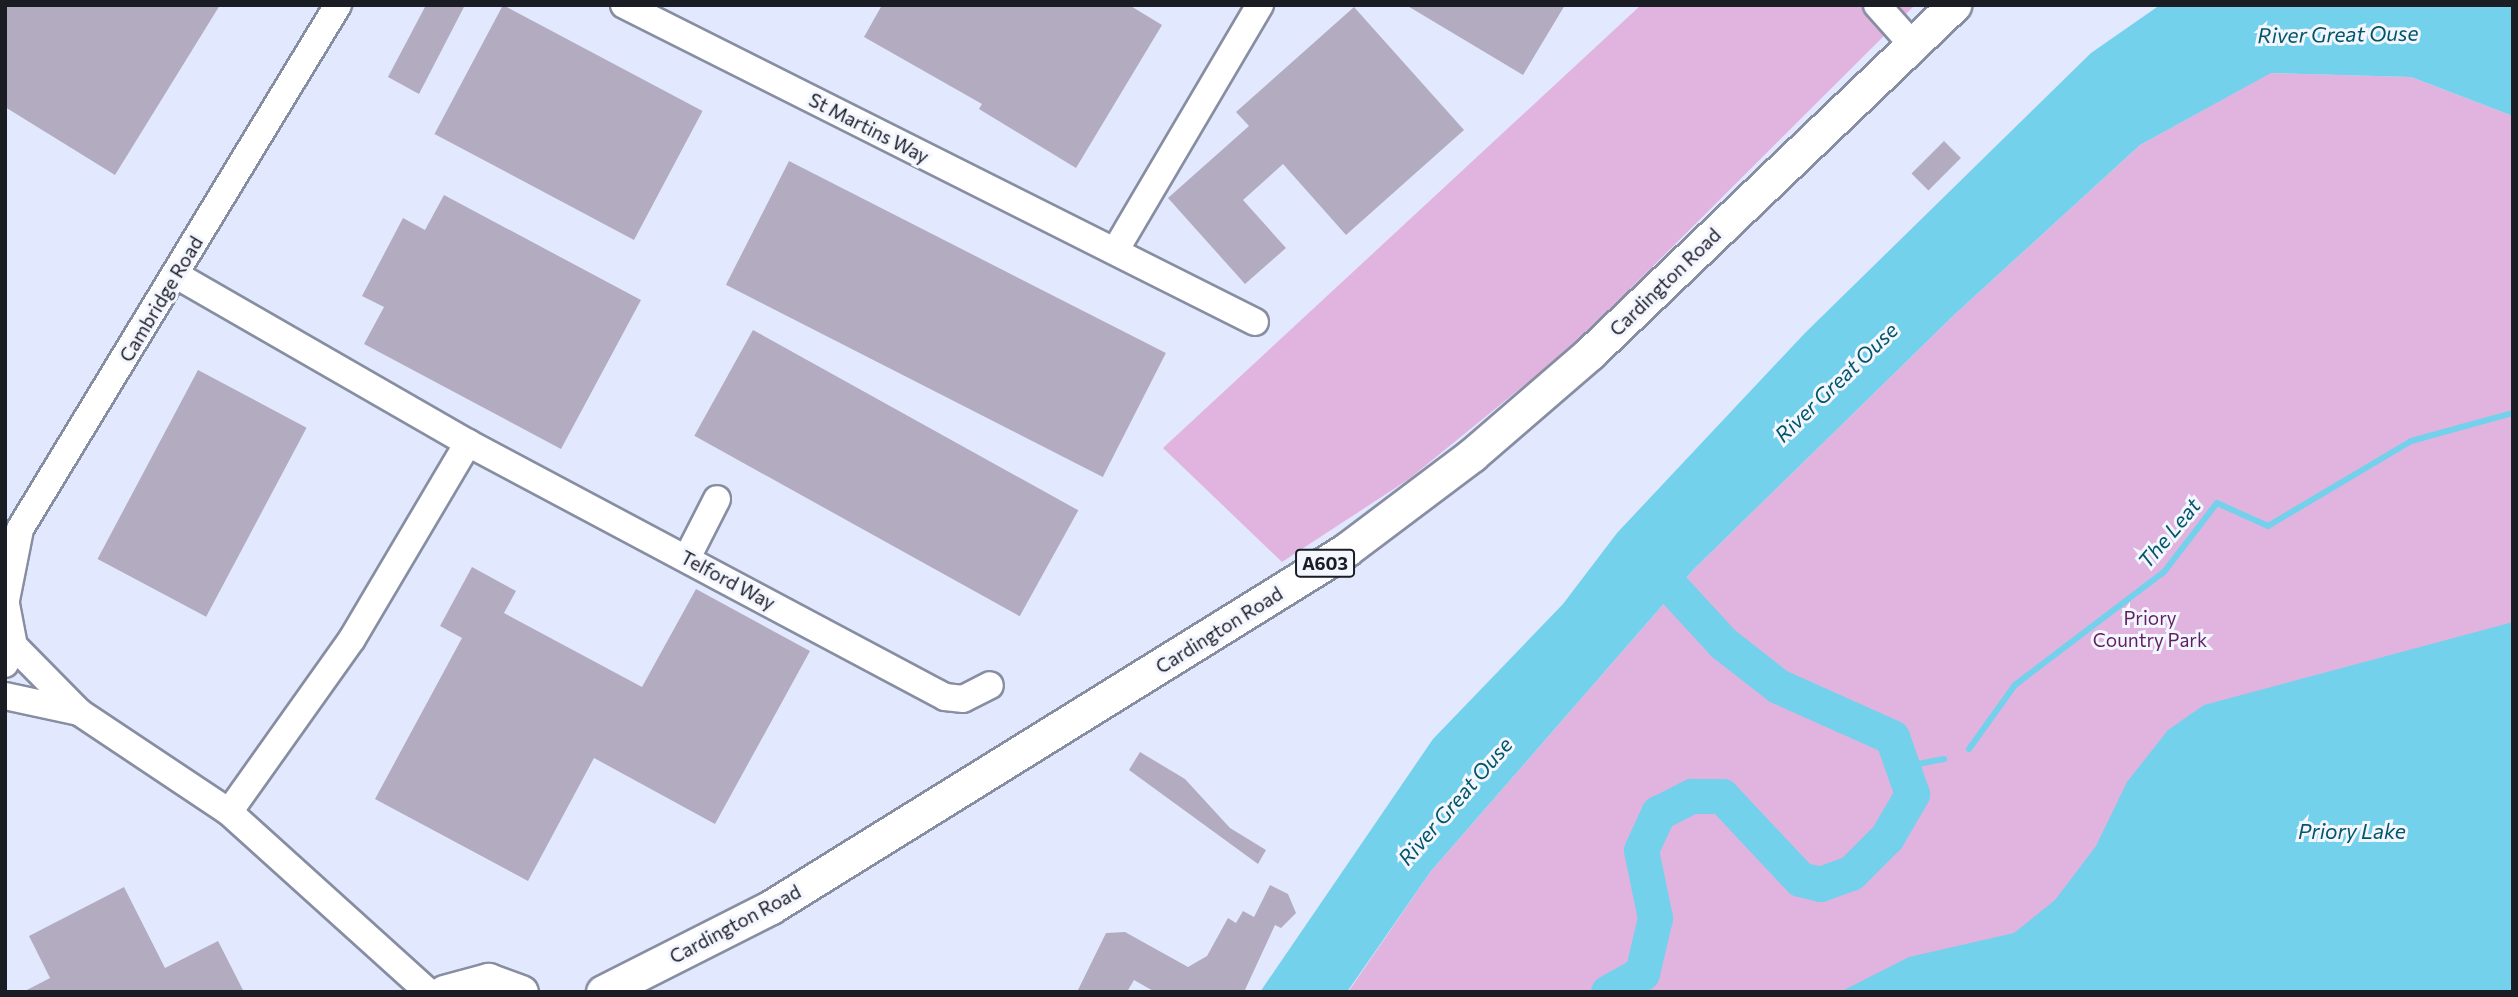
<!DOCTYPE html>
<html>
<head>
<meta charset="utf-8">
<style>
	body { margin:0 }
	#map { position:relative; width:2518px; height:997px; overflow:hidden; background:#e2e8fe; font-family:Commissioner,sans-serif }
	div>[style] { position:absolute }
	.green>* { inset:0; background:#e0b4df }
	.water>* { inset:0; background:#74d1eb }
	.stream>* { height:6px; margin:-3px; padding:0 3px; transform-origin:3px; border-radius:3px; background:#74d1eb }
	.river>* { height:35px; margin:-17.5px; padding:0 17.5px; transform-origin:17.5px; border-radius:17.5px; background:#74d1eb }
	.building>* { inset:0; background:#b3acc1; transform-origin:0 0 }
	.roads { filter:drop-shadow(2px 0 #888ea2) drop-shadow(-2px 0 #888ea2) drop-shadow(0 2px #888ea2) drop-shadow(0 -2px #888ea2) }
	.minor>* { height:26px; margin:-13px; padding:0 13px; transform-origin:13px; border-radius:13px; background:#fff }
	.major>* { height:33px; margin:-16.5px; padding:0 16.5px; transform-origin:16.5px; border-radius:16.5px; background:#fff }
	span { translate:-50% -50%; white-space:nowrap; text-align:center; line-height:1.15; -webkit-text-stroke:6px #f3f6ff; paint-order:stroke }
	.shield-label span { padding:2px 5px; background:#f3f6ff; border:2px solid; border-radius:5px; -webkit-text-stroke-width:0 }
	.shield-label { font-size:18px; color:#1b1d25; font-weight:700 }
	.street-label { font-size:19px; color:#1b1d25 }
	.park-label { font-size:19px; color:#601f60 }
	.water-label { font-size:21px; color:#005668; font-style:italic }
	.frame { position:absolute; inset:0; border:7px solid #1b1d25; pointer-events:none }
</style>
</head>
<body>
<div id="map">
	<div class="green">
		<div style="clip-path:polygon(1641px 5px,1915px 5px,1575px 344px,1409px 479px,1282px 562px,1163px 448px)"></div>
		<div style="clip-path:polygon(2270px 73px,2411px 77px,2513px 116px,2513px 992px,1348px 992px,1431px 871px,1694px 569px,1954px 315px,2140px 145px)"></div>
	</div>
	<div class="water">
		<div style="clip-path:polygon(2160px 5px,2513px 5px,2513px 116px,2411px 77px,2271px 73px,2140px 145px,1954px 315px,1694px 569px,1431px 871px,1347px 992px,1260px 992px,1433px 739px,1563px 604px,1617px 533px,1805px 333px,2091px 53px)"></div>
		<div style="clip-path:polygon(2513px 622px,2513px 992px,1840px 992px,1909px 957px,2014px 933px,2055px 900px,2096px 846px,2127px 782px,2168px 730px,2204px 705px)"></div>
	</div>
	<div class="stream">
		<div style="left:1969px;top:749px;width:79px;rotate:-54.3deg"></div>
		<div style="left:2015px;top:685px;width:187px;rotate:-37.2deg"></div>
		<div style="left:2164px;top:572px;width:87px;rotate:-52.5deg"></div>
		<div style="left:2217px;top:503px;width:56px;rotate:24.3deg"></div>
		<div style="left:2268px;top:526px;width:166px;rotate:-30.7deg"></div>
		<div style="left:2411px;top:441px;width:106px;rotate:-15.4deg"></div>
		<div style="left:1902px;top:767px;width:43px;rotate:-10.8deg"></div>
	</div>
	<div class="river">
		<div style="left:1608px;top:992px;width:39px;rotate:-29deg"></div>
		<div style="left:1642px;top:973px;width:57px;rotate:-76.7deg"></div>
		<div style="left:1655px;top:918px;width:69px;rotate:-101.6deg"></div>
		<div style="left:1641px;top:850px;width:41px;rotate:-65.3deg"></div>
		<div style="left:1658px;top:813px;width:38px;rotate:-27deg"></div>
		<div style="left:1692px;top:796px;width:30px"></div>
		<div style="left:1722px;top:796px;width:114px;rotate:46.8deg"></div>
		<div style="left:1800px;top:879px;width:21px;rotate:14deg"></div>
		<div style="left:1820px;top:884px;width:33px;rotate:-20deg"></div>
		<div style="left:1851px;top:873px;width:51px;rotate:-45deg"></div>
		<div style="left:1887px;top:837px;width:50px;rotate:-59.8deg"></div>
		<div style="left:1912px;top:794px;width:60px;rotate:-109.3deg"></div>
		<div style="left:1892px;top:737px;width:125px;rotate:-155.9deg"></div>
		<div style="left:1778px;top:686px;width:70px;rotate:-142deg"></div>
		<div style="left:1723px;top:643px;width:100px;rotate:-132.6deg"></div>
	</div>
	<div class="building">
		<div style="clip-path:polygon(5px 5px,220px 5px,115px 175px,5px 107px)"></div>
		<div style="clip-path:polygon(426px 5px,465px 5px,419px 94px,388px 77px)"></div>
		<div style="left:503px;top:5px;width:226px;height:146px;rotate:28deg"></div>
		<div style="clip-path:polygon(882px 5px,1129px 5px,1162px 25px,1076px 168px,979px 109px,982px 104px,864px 37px)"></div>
		<div style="clip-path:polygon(1406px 5px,1565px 5px,1523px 75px)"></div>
		<div style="clip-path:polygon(1354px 7px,1464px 130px,1346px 235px,1283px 164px,1243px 200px,1286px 248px,1245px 284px,1168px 198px,1249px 126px,1236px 112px)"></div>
		<div style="left:1944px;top:141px;width:24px;height:46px;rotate:45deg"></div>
		<div style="left:789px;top:161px;width:423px;height:139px;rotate:27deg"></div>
		<div style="clip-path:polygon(444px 195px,641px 300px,561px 449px,364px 344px,384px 307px,362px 296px,403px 218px,425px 230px)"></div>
		<div style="left:753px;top:330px;width:372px;height:121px;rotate:29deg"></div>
		<div style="left:198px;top:370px;width:123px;height:214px;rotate:28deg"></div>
		<div style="clip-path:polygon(472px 567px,516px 591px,504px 613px,642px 687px,696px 589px,810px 651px,715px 824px,594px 758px,528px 881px,375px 799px,462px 638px,440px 626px)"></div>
		<div style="clip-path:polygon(1140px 752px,1185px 779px,1230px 828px,1266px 850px,1258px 864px,1129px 770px)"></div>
		<div style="clip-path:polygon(1270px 885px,1288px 894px,1296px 913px,1281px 928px,1275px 925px,1244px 992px,1155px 992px,1134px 980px,1127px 992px,1077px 992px,1106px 933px,1125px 932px,1188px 967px,1207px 956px,1228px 918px,1236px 923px,1243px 911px,1254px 917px)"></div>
		<div style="clip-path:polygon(124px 887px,165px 968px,218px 941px,244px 992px,23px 992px,50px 978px,29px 936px)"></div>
	</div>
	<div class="roads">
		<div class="minor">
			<div style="left:624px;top:5px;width:706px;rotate:26.67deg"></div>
			<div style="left:1877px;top:5px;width:51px;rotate:48.2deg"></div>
			<div style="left:1115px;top:251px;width:286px;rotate:-59.5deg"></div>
			<div style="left:176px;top:275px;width:337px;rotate:29.9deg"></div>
			<div style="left:468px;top:443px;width:540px;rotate:28.04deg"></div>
			<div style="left:945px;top:697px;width:18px;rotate:6deg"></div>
			<div style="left:963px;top:699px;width:30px;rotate:-27deg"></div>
			<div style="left:687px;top:558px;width:66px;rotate:-63deg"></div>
			<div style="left:5px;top:599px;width:48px;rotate:79.2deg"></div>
			<div style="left:14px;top:646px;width:20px;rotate:117deg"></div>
			<div style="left:6px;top:600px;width:72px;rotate:-78.8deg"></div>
			<div style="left:20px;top:529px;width:613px;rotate:-58.75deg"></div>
			<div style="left:14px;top:646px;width:93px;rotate:45.4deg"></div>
			<div style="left:79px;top:712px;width:180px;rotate:33.7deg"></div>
			<div style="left:229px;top:812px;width:268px;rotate:42.1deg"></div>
			<div style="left:5px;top:696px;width:76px;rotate:12.2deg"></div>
			<div style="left:229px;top:812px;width:212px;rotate:-54.6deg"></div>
			<div style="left:352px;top:639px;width:228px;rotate:-59.4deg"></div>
		</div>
		<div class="major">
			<div style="left:444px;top:992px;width:46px;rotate:-15.3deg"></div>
			<div style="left:488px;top:980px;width:35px;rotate:20deg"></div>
			<div style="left:603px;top:992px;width:188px;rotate:-26.8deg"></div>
			<div style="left:771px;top:907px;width:677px;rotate:-31.83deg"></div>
			<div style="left:1346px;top:550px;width:158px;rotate:-37deg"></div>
			<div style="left:1472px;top:455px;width:156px;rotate:-40.8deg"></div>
			<div style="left:1590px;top:353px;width:504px;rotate:-43.71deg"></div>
		</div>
	</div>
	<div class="shield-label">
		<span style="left:1325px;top:563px">A603</span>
	</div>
	<div class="street-label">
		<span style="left:869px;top:128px;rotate:27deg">St Martins Way</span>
		<span style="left:1665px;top:282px;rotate:-44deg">Cardington Road</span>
		<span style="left:161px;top:299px;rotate:-59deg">Cambridge Road</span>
		<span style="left:728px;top:580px;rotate:28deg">Telford Way</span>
		<span style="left:1219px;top:630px;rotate:-32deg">Cardington Road</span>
		<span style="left:735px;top:924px;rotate:-28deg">Cardington Road</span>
	</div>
	<div class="park-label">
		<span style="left:2150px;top:629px">Priory<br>Country Park</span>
	</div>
	<div class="water-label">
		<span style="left:2338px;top:34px;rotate:-1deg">River Great Ouse</span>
		<span style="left:1836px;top:382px;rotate:-44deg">River Great Ouse</span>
		<span style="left:2169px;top:533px;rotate:-50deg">The Leat</span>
		<span style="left:1455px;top:801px;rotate:-49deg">River Great Ouse</span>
		<span style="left:2352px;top:831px">Priory Lake</span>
	</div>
	<div class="frame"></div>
</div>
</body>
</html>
